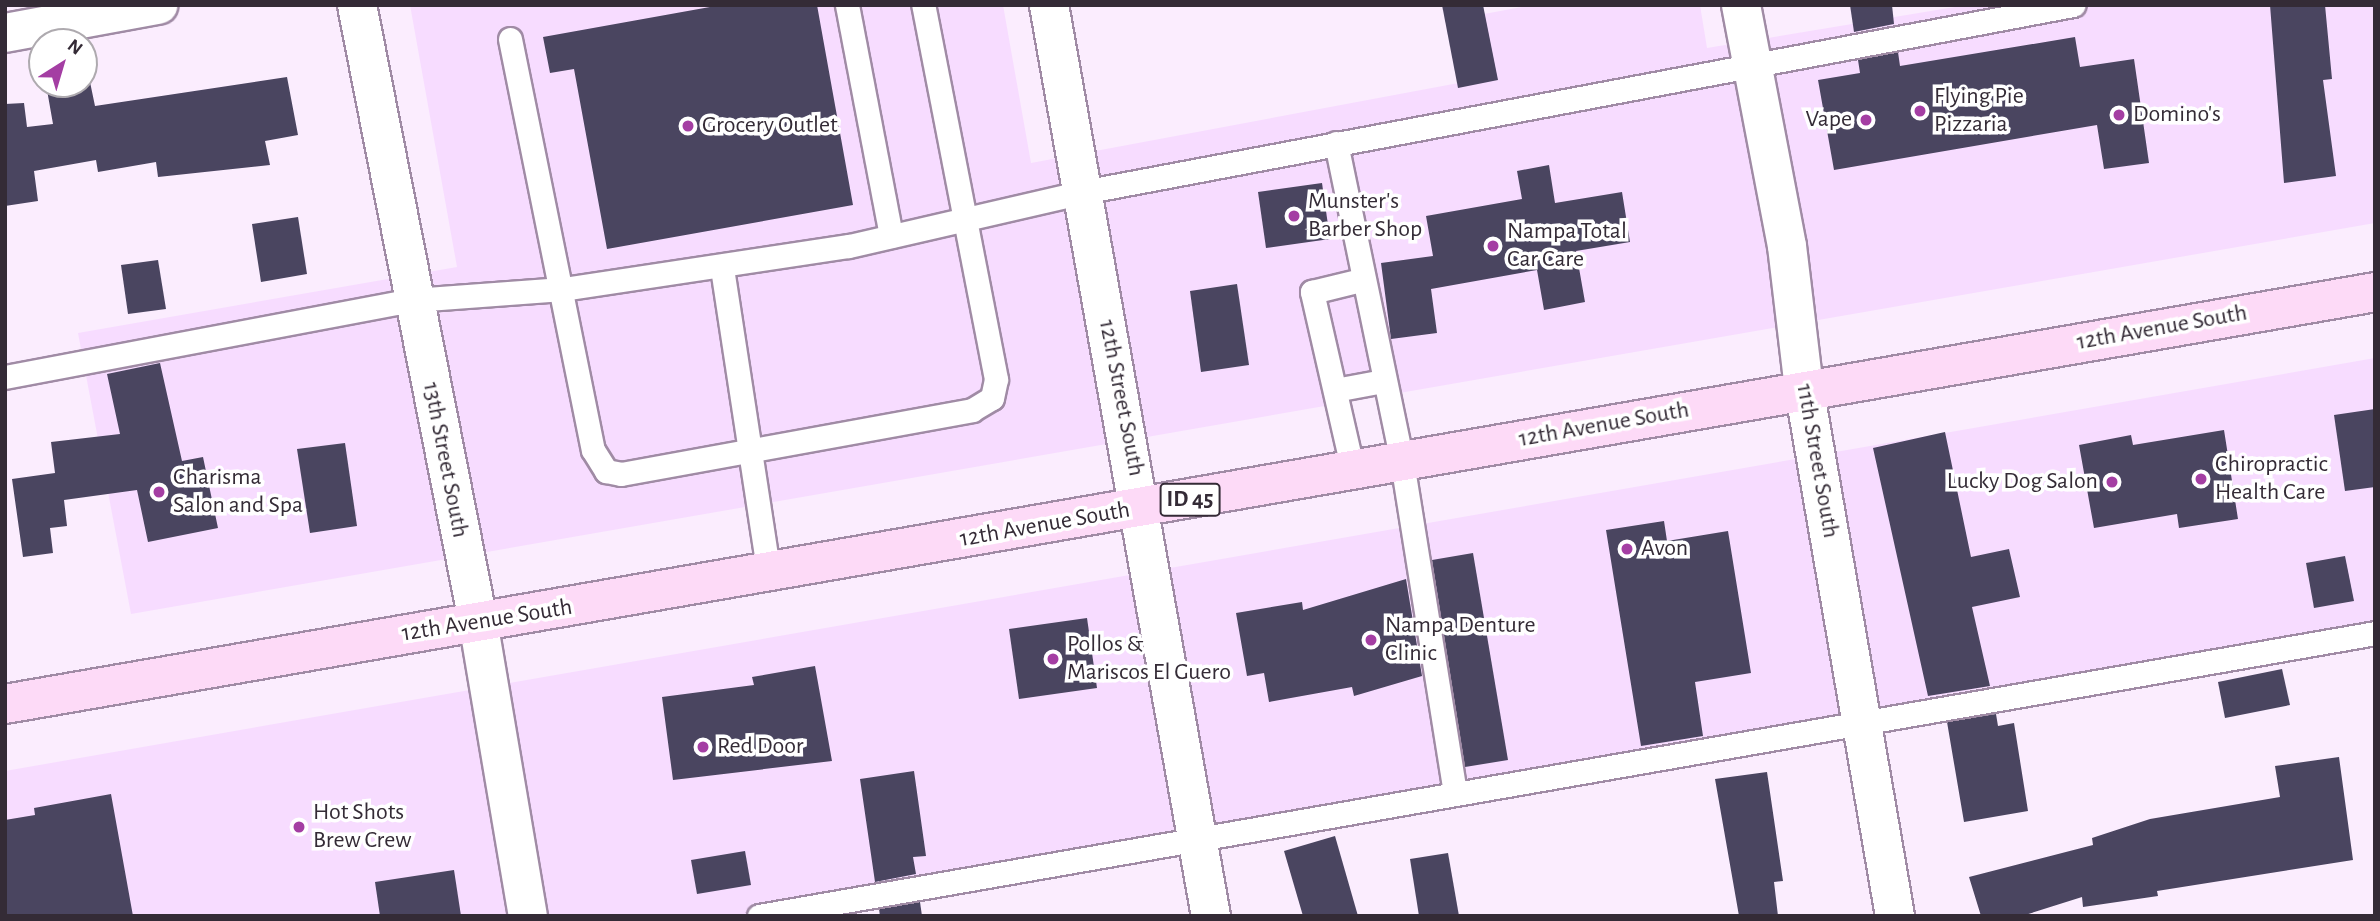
<!DOCTYPE html>
<style>
body{margin:0}
#map{position:relative;width:2380px;height:921px;overflow:hidden;background:#fbedfe;font-family:"Alegreya Sans",sans-serif}
div>[style]{position:absolute}
[style*='--x']{left:calc(var(--x)*1px);top:calc(var(--y)*1px);width:calc(var(--w)*1px);rotate:calc(var(--a)*1deg)}
.built>*{inset:0;background:#f7dcff}
.building>*{inset:0;background:#4a4560}
.roads{filter:drop-shadow(2px 0 #a08ba5) drop-shadow(-2px 0 #a08ba5) drop-shadow(0 2px #a08ba5) drop-shadow(0 -2px #a08ba5)}
.lane>*{height:23px;margin:-11.5px;padding:0 11.5px;transform-origin:11.5px;border-radius:11.5px;background:#fff}
.street>*{height:38px;margin:-19px;padding:0 19px;transform-origin:19px;border-radius:19px;background:#fff}
.secondary>*{height:38px;margin:-19px;padding:0 19px;transform-origin:19px;border-radius:19px;background:#fff}
.primary>*{height:38px;margin:-19px;padding:0 19px;transform-origin:19px;border-radius:19px;background:#fddaf7}
.dots>*{width:19px;height:19px;translate:-50% -50%;box-sizing:border-box;border:4px solid #fff;border-radius:50%}
span{translate:-50% -50%;white-space:nowrap;text-align:center;line-height:1.15;-webkit-text-stroke:7px #fff;paint-order:stroke}
.shield-label span{padding:2px 5px;background:#fff;border:2px solid;border-radius:5px;-webkit-text-stroke-width:0}
.shield-label{font-size:23px;color:#342b36;font-weight:700}
.poi-label{font-size:24px;color:#342b36}
.left{translate:0 -50%;text-align:left}
.right{translate:-100% -50%;text-align:right}
.street-label{font-size:24px;color:#342b36}
.frame{position:absolute;inset:0;border:7px solid #342b36;pointer-events:none}
.north{position:absolute;left:28px;top:28px;width:70px;height:70px;box-sizing:border-box;background:#fff;border:2px solid #aeaaaf;border-radius:50%;rotate:37deg;font-size:19px;font-weight:700;line-height:28px;text-align:center;color:#342b36}
.north::after{content:'';display:block;margin:auto;width:24px;height:32px;background:#a43ea3;clip-path:polygon(50% 0,100% 100%,50% 72%,0 100%)}
</style>
<div id="map">
<div class="built">
<i style="clip-path:polygon(410px 5px,1003px 5px,1031px 163px,1496px 76px,1484px 14px,1532px 5px,1700px 5px,1707px 48px,1967px 5px,2375px 5px,2375px 223px,131px 614px,78px 333px,457px 267px)"></i>
<i style="clip-path:polygon(2375px 358px,2375px 647px,840px 916px,5px 916px,5px 771px)"></i>
</div>
<div class="building">
<i style="clip-path:polygon(721px 5px,817px 5px,853px 205px,607px 249px,574px 69px,550px 73px,543px 37px)"></i>
<i style="clip-path:polygon(1442px 5px,1483px 5px,1498px 80px,1458px 88px)"></i>
<i style="clip-path:polygon(1850px 5px,1892px 5px,1894px 24px,1854px 32px)"></i>
<i style="clip-path:polygon(2270px 5px,2325px 5px,2332px 79px,2323px 80px,2336px 176px,2284px 183px)"></i>
<i style="clip-path:polygon(2075px 37px,2080px 67px,2134px 59px,2149px 163px,2104px 169px,2097px 125px,1834px 170px,1818px 80px,1860px 73px,1858px 60px,1898px 52px,1900px 66px)"></i>
<i style="clip-path:polygon(287px 77px,298px 135px,265px 141px,270px 165px,158px 177px,156px 162px,98px 172px,96px 160px,34px 171px,38px 201px,5px 206px,5px 104px,24px 103px,27px 127px,53px 124px,47px 90px,90px 82px,95px 106px)"></i>
<i style="clip-path:polygon(1549px 165px,1555px 203px,1622px 192px,1630px 242px,1576px 251px,1585px 302px,1544px 310px,1537px 270px,1431px 289px,1437px 333px,1391px 339px,1381px 263px,1433px 256px,1426px 216px,1522px 199px,1517px 171px)"></i>
<i style="clip-path:polygon(1322px 183px,1330px 239px,1266px 248px,1258px 192px)"></i>
<i style="clip-path:polygon(298px 217px,307px 274px,261px 282px,252px 224px)"></i>
<i style="clip-path:polygon(158px 260px,166px 309px,128px 314px,121px 265px)"></i>
<i style="clip-path:polygon(1237px 284px,1249px 365px,1201px 372px,1190px 291px)"></i>
<i style="clip-path:polygon(160px 363px,182px 461px,203px 457px,218px 528px,148px 542px,137px 490px,64px 500px,67px 526px,50px 528px,53px 553px,23px 557px,12px 479px,55px 473px,51px 442px,120px 434px,107px 374px)"></i>
<i style="clip-path:polygon(2375px 409px,2375px 487px,2345px 491px,2334px 415px)"></i>
<i style="clip-path:polygon(2224px 430px,2238px 519px,2179px 528px,2177px 514px,2094px 528px,2079px 445px,2131px 435px,2133px 445px)"></i>
<i style="clip-path:polygon(1945px 432px,1971px 557px,2009px 549px,2020px 597px,1972px 607px,1990px 686px,1928px 696px,1873px 448px)"></i>
<i style="clip-path:polygon(345px 443px,357px 526px,310px 533px,297px 449px)"></i>
<i style="clip-path:polygon(1664px 521px,1667px 541px,1728px 531px,1751px 673px,1695px 682px,1703px 736px,1641px 746px,1606px 530px)"></i>
<i style="clip-path:polygon(1473px 553px,1508px 760px,1465px 767px,1432px 560px)"></i>
<i style="clip-path:polygon(2345px 556px,2354px 601px,2314px 608px,2306px 563px)"></i>
<i style="clip-path:polygon(1406px 579px,1422px 676px,1354px 696px,1352px 687px,1269px 702px,1264px 673px,1247px 676px,1236px 613px,1302px 602px,1303px 610px)"></i>
<i style="clip-path:polygon(1087px 618px,1097px 688px,1019px 699px,1009px 629px)"></i>
<i style="clip-path:polygon(815px 666px,832px 761px,673px 780px,662px 697px,754px 685px,752px 677px)"></i>
<i style="clip-path:polygon(2282px 669px,2290px 705px,2225px 718px,2218px 682px)"></i>
<i style="clip-path:polygon(1996px 714px,1998px 726px,2014px 723px,2028px 811px,1964px 822px,1947px 722px)"></i>
<i style="clip-path:polygon(2339px 757px,2353px 860px,2157px 891px,2158px 896px,2083px 907px,2082px 897px,2022px 916px,1981px 916px,1969px 877px,2093px 845px,2092px 838px,2150px 819px,2280px 797px,2275px 766px)"></i>
<i style="clip-path:polygon(914px 771px,926px 856px,913px 857px,916px 874px,875px 882px,860px 779px)"></i>
<i style="clip-path:polygon(1767px 772px,1783px 881px,1774px 882px,1778px 916px,1739px 916px,1715px 779px)"></i>
<i style="clip-path:polygon(111px 794px,133px 916px,5px 916px,5px 820px,35px 815px,34px 808px)"></i>
<i style="clip-path:polygon(1335px 836px,1358px 916px,1303px 916px,1284px 851px)"></i>
<i style="clip-path:polygon(745px 851px,751px 885px,697px 894px,691px 860px)"></i>
<i style="clip-path:polygon(1448px 853px,1459px 916px,1419px 916px,1410px 859px)"></i>
<i style="clip-path:polygon(454px 870px,461px 916px,380px 916px,375px 882px)"></i>
<i style="clip-path:polygon(920px 902px,922px 916px,880px 916px,879px 909px)"></i>
</div>
<div class="roads">
<div class="lane">
<i style="--x:847;--y:5;--w:235;--a:79.2"></i>
<i style="--x:510;--y:39;--w:419;--a:78.6"></i>
<i style="--x:593;--y:450;--w:25;--a:58"></i>
<i style="--x:606;--y:471;--w:15;--a:11"></i>
<i style="--x:621;--y:474;--w:357;--a:-10.3"></i>
<i style="--x:972;--y:410;--w:23;--a:-31"></i>
<i style="--x:992;--y:398;--w:19;--a:-78"></i>
<i style="--x:996;--y:379;--w:381;--a:-101"></i>
<i style="--x:1336;--y:143;--w:326;--a:78.3"></i>
<i style="--x:1402;--y:462;--w:336;--a:80.9"></i>
<i style="--x:722;--y:268;--w:311;--a:81.3"></i>
<i style="--x:5;--y:377;--w:415;--a:-10.7"></i>
<i style="--x:413;--y:300;--w:150;--a:-4.2"></i>
<i style="--x:563;--y:289;--w:289;--a:-8.6"></i>
<i style="--x:849;--y:246;--w:240;--a:-13"></i>
<i style="--x:1083;--y:192;--w:1008;--a:-10.7"></i>
<i style="--x:1335;--y:390;--w:49;--a:-10.6"></i>
<i style="--x:1353;--y:471;--w:184;--a:-102.9"></i>
<i style="--x:1312;--y:292;--w:50;--a:-13.8"></i>
<i style="--x:759;--y:916;--w:1641;--a:-9.93"></i>
</div>
<div class="street">
<i style="--x:357;--y:5;--w:628;--a:78.89"></i>
<i style="--x:478;--y:621;--w:299;--a:80.4"></i>
<i style="--x:1049;--y:5;--w:925;--a:79.92"></i>
<i style="--x:1741;--y:5;--w:245;--a:79.2"></i>
<i style="--x:1787;--y:246;--w:143;--a:83.2"></i>
<i style="--x:1804;--y:388;--w:536;--a:80.22"></i>
</div>
<div class="secondary">
<i style="--x:5;--y:33;--w:156;--a:-10.4"></i>
</div>
<div class="primary">
<i style="--x:5;--y:704;--w:2406;--a:-9.86"></i>
</div>
</div>
<div class="dots">
<i style="left:1920px;top:111px;background:#a43ea3"></i>
<i style="left:2119px;top:115px;background:#a43ea3"></i>
<i style="left:1866px;top:120px;background:#a43ea3"></i>
<i style="left:688px;top:126px;background:#a43ea3"></i>
<i style="left:1294px;top:216px;background:#a43ea3"></i>
<i style="left:1493px;top:246px;background:#a43ea3"></i>
<i style="left:2201px;top:479px;background:#a43ea3"></i>
<i style="left:2112px;top:482px;background:#a43ea3"></i>
<i style="left:159px;top:492px;background:#a43ea3"></i>
<i style="left:1627px;top:549px;background:#a43ea3"></i>
<i style="left:1371px;top:640px;background:#a43ea3"></i>
<i style="left:1053px;top:659px;background:#a43ea3"></i>
<i style="left:703px;top:747px;background:#a43ea3"></i>
<i style="left:299px;top:827px;background:#a43ea3"></i>
</div>
<div class="shield-label">
<span style="left:1190px;top:500px">ID 45</span>
</div>
<div class="poi-label">
<span class="left" style="left:1934px;top:111px">Flying Pie<br>Pizzaria</span>
<span class="left" style="left:2133px;top:115px">Domino's</span>
<span class="right" style="left:1852px;top:120px">Vape</span>
<span class="left" style="left:702px;top:126px">Grocery Outlet</span>
<span class="left" style="left:1308px;top:216px">Munster's<br>Barber Shop</span>
<span class="left" style="left:1507px;top:246px">Nampa Total<br>Car Care</span>
<span class="left" style="left:2215px;top:479px">Chiropractic<br>Health Care</span>
<span class="left" style="left:173px;top:492px">Charisma<br>Salon and Spa</span>
<span class="right" style="left:2098px;top:482px">Lucky Dog Salon</span>
<span class="left" style="left:1641px;top:549px">Avon</span>
<span class="left" style="left:1385px;top:640px">Nampa Denture<br>Clinic</span>
<span class="left" style="left:1067px;top:659px">Pollos &amp;<br>Mariscos El Guero</span>
<span class="left" style="left:717px;top:747px">Red Door</span>
<span class="left" style="left:313px;top:827px">Hot Shots<br>Brew Crew</span>
</div>
<div class="street-label">
<span style="left:2162px;top:328px;rotate:-10deg">12th Avenue South</span>
<span style="left:1121px;top:398px;rotate:79deg">12th Street South</span>
<span style="left:1604px;top:425px;rotate:-10deg">12th Avenue South</span>
<span style="left:445px;top:460px;rotate:79deg">13th Street South</span>
<span style="left:1817px;top:461px;rotate:80deg">11th Street South</span>
<span style="left:1045px;top:525px;rotate:-10deg">12th Avenue South</span>
<span style="left:487px;top:621px;rotate:-9deg">12th Avenue South</span>
</div>
<div class="frame"></div>
<div class="north">N</div>
</div>
